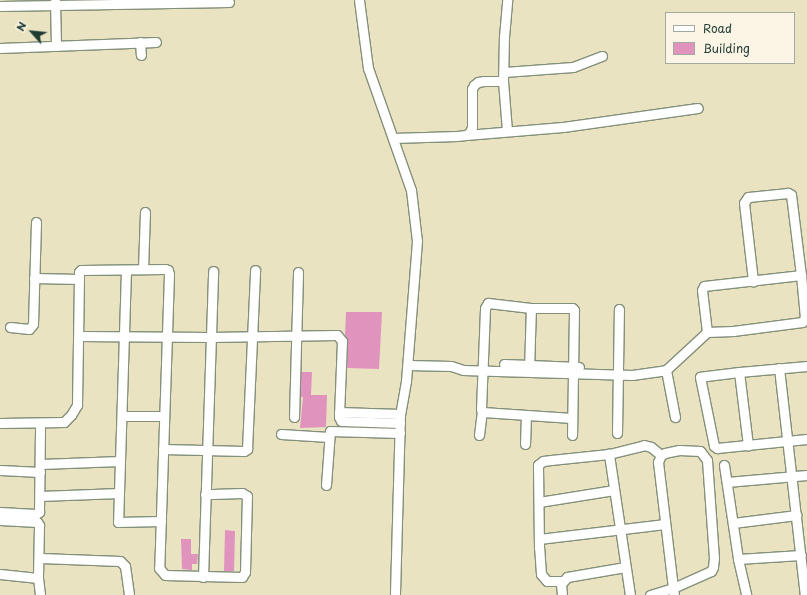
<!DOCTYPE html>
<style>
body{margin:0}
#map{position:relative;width:807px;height:595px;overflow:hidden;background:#eae3c1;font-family:"Playpen Sans",sans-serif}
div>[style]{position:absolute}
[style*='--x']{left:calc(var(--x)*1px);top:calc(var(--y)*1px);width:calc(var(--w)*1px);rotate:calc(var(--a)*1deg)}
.building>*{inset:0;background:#df93bd}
.roads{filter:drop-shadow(1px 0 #84907a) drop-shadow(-1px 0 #84907a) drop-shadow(0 1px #84907a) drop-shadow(0 -1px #84907a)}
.street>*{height:9px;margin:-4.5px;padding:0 4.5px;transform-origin:4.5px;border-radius:4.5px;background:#fff}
span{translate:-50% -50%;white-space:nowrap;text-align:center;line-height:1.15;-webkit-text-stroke:3px #fcf5e5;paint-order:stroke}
.legend{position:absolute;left:665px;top:12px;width:130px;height:52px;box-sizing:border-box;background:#fcf5e5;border:1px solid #a4ab9e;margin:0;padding:5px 7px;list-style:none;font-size:12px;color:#1f3d34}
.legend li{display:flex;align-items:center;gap:8px;height:20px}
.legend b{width:20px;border:1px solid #a4ab9e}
.north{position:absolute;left:12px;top:12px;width:40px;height:40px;-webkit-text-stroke:3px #fcf5e5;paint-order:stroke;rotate:297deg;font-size:11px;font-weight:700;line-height:16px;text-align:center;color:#1f3d34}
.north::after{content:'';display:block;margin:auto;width:14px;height:18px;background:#1f3d34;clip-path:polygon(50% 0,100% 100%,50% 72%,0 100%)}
</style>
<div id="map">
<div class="building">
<i style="clip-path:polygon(346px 312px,382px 312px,379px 369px,347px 368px,348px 341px,345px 335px)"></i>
<i style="clip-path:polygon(301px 372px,312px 372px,311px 395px,327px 395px,326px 427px,300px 428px,303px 397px,301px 397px)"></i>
<i style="clip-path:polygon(225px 530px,235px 531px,234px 571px,224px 571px)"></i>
<i style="clip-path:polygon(181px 539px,191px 539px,191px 554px,198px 554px,197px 564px,192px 564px,192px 570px,182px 569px)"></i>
</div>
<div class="roads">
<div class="street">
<i style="--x:359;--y:0;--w:69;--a:82.5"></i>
<i style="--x:368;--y:68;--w:129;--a:70.6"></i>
<i style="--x:411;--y:190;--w:51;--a:83.3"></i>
<i style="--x:417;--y:241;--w:140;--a:94.5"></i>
<i style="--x:406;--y:381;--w:34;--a:100"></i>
<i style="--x:400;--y:414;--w:181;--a:91.6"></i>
<i style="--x:55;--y:1;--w:45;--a:88.7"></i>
<i style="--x:0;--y:6;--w:229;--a:-1"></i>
<i style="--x:140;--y:42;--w:13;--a:86"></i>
<i style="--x:0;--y:48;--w:156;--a:-2.2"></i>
<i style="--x:504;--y:72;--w:69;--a:-4.1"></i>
<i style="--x:573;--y:67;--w:31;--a:-21"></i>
<i style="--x:503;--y:81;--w:50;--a:85.4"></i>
<i style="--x:466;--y:135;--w:97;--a:-4.7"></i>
<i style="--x:563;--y:127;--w:136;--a:-8"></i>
<i style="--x:393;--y:138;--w:64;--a:-1.8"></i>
<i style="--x:457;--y:136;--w:9;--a:-6"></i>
<i style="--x:466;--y:135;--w:5;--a:-37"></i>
<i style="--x:470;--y:132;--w:5;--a:-68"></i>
<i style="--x:472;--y:127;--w:38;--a:-90"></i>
<i style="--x:472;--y:89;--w:4;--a:-63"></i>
<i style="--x:474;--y:85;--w:5;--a:-37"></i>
<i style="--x:478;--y:82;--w:6;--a:-9"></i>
<i style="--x:484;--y:81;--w:19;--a:0"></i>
<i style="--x:503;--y:81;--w:44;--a:-88.7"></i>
<i style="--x:504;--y:37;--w:37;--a:-85"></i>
<i style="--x:143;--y:269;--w:57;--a:-88"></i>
<i style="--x:126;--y:270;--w:252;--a:91.8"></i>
<i style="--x:118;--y:522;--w:43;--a:-1.3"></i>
<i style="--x:34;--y:278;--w:45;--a:1.3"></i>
<i style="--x:10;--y:327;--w:19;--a:6"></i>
<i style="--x:29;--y:329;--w:6;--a:-51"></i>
<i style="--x:33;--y:324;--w:102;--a:-88.3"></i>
<i style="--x:707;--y:332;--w:42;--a:-96.8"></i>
<i style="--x:702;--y:290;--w:4;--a:-63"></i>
<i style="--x:704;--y:286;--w:98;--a:-6.5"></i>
<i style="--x:79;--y:336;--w:131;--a:0.4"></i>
<i style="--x:210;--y:337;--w:127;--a:-0.9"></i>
<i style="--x:337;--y:335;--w:8;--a:50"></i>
<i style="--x:342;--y:341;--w:76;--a:92.3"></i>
<i style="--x:339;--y:417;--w:4;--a:63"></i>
<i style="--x:341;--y:421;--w:59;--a:1.9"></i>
<i style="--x:504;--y:364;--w:75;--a:2.3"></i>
<i style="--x:408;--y:365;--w:43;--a:1.3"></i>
<i style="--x:451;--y:366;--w:13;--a:18"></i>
<i style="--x:463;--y:370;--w:169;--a:1.7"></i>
<i style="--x:632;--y:375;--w:34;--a:-8"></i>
<i style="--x:666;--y:370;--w:56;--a:-42.8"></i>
<i style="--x:707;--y:332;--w:26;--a:-2"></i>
<i style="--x:733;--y:331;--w:70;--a:-7.4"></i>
<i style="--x:802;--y:322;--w:5;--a:-53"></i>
<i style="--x:805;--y:318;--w:43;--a:-95.3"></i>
<i style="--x:801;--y:275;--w:81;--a:-97.1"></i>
<i style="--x:791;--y:195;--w:4;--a:-146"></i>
<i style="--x:788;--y:193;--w:40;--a:174.3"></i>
<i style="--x:748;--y:197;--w:7;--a:124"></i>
<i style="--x:744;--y:203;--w:79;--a:83.4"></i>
<i style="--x:807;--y:366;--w:68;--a:175"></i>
<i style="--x:739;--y:372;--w:39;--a:173"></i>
<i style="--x:700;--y:377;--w:70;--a:78.5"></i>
<i style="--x:714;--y:446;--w:4;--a:34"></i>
<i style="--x:717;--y:448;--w:90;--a:-5.7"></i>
<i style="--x:779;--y:368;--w:228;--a:83.5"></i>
<i style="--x:529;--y:370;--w:62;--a:-88.2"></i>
<i style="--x:666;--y:370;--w:48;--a:79.2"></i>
<i style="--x:739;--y:372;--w:74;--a:83"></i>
<i style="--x:339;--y:412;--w:61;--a:1.9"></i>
<i style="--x:122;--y:416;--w:42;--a:0"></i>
<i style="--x:294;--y:417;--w:145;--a:-88.4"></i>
<i style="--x:572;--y:418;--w:90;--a:-176.2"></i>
<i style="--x:482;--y:412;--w:3;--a:-108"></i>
<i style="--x:481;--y:409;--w:101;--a:-87.7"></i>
<i style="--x:485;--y:308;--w:6;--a:-59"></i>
<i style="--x:488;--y:303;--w:43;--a:6.6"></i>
<i style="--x:531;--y:308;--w:41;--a:0"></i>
<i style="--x:572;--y:308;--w:3;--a:45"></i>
<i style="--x:574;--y:310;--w:125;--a:90.9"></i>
<i style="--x:0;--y:423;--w:64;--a:-0.9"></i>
<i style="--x:64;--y:422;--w:10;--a:-45"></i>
<i style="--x:71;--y:415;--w:12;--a:-59"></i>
<i style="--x:77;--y:405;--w:133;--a:-89.1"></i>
<i style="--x:79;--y:272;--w:3;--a:-45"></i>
<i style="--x:81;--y:270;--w:84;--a:-0.7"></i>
<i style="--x:165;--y:269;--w:3;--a:18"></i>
<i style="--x:168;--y:270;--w:4;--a:76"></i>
<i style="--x:169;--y:274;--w:294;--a:91.9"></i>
<i style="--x:159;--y:568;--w:9;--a:49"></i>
<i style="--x:165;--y:575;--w:77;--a:1.5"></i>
<i style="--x:242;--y:577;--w:6;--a:-59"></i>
<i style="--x:245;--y:572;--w:76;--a:-88.5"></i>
<i style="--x:247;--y:496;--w:6;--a:-149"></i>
<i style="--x:242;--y:493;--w:37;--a:178"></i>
<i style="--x:617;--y:433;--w:124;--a:-89.1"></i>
<i style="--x:281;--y:434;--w:48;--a:3.6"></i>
<i style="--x:479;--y:435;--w:23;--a:-83"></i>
<i style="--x:525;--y:444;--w:29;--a:-88"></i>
<i style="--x:163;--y:449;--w:81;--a:1.4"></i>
<i style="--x:244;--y:451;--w:4;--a:-34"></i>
<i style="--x:247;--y:449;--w:179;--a:-87.4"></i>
<i style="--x:41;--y:464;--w:79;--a:-2.2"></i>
<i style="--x:724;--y:465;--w:95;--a:81.5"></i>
<i style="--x:738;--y:559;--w:37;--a:77"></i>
<i style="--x:0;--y:470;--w:40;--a:2.9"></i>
<i style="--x:727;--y:482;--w:80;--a:-5"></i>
<i style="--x:326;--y:485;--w:54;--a:-85.8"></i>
<i style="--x:330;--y:431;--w:70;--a:1.6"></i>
<i style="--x:40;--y:496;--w:79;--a:-2.2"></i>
<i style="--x:539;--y:502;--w:76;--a:-9.1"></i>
<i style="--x:0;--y:512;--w:36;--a:3"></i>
<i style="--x:36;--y:514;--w:4;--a:-34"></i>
<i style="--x:39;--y:512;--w:88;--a:-89.3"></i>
<i style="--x:0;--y:520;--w:37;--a:3"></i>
<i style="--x:37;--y:522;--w:4;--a:56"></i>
<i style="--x:39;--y:525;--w:53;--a:91.1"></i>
<i style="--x:38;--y:578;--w:17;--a:83"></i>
<i style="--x:733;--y:523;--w:64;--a:-7.1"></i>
<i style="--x:539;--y:539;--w:127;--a:-6.8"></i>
<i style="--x:40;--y:558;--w:80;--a:2.1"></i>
<i style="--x:120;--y:561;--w:7;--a:45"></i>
<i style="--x:125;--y:566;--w:29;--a:82"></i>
<i style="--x:738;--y:559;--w:63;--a:-3.6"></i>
<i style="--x:0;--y:574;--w:38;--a:6"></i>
<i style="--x:203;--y:577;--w:306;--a:-88.1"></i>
<i style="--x:562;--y:581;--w:15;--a:180"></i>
<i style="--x:547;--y:581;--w:9;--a:-131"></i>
<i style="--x:541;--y:574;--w:26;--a:-94"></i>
<i style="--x:539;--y:548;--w:83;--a:-90.7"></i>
<i style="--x:538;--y:465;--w:6;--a:-39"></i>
<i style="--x:543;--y:461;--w:8;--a:-7"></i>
<i style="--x:551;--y:460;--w:58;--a:-5.9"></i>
<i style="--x:562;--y:595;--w:11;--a:-95"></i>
<i style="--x:561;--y:584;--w:9;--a:-49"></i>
<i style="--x:567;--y:577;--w:59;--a:-9.8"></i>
<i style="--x:630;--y:595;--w:143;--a:-98.5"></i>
<i style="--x:609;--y:454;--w:36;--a:-14"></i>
<i style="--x:644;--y:445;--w:7;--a:16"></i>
<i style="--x:651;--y:447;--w:13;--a:39"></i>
<i style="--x:650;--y:595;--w:24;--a:-17"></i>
<i style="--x:673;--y:588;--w:42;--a:-24.1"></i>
<i style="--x:711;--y:571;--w:4;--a:-63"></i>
<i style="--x:713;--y:567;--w:9;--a:-84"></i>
<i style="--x:714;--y:558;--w:98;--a:-94.1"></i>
<i style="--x:707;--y:460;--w:11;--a:-128"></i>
<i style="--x:700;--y:451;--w:21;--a:-177"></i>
<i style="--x:679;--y:450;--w:14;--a:168"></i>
<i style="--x:665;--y:453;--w:4;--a:153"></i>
<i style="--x:661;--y:455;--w:8;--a:113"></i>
<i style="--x:658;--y:462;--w:127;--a:83.2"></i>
<i style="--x:673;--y:588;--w:7;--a:82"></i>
</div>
</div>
<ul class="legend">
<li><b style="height:5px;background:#fff"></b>Road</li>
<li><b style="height:11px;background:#df93bd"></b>Building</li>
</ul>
<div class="north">N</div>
</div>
